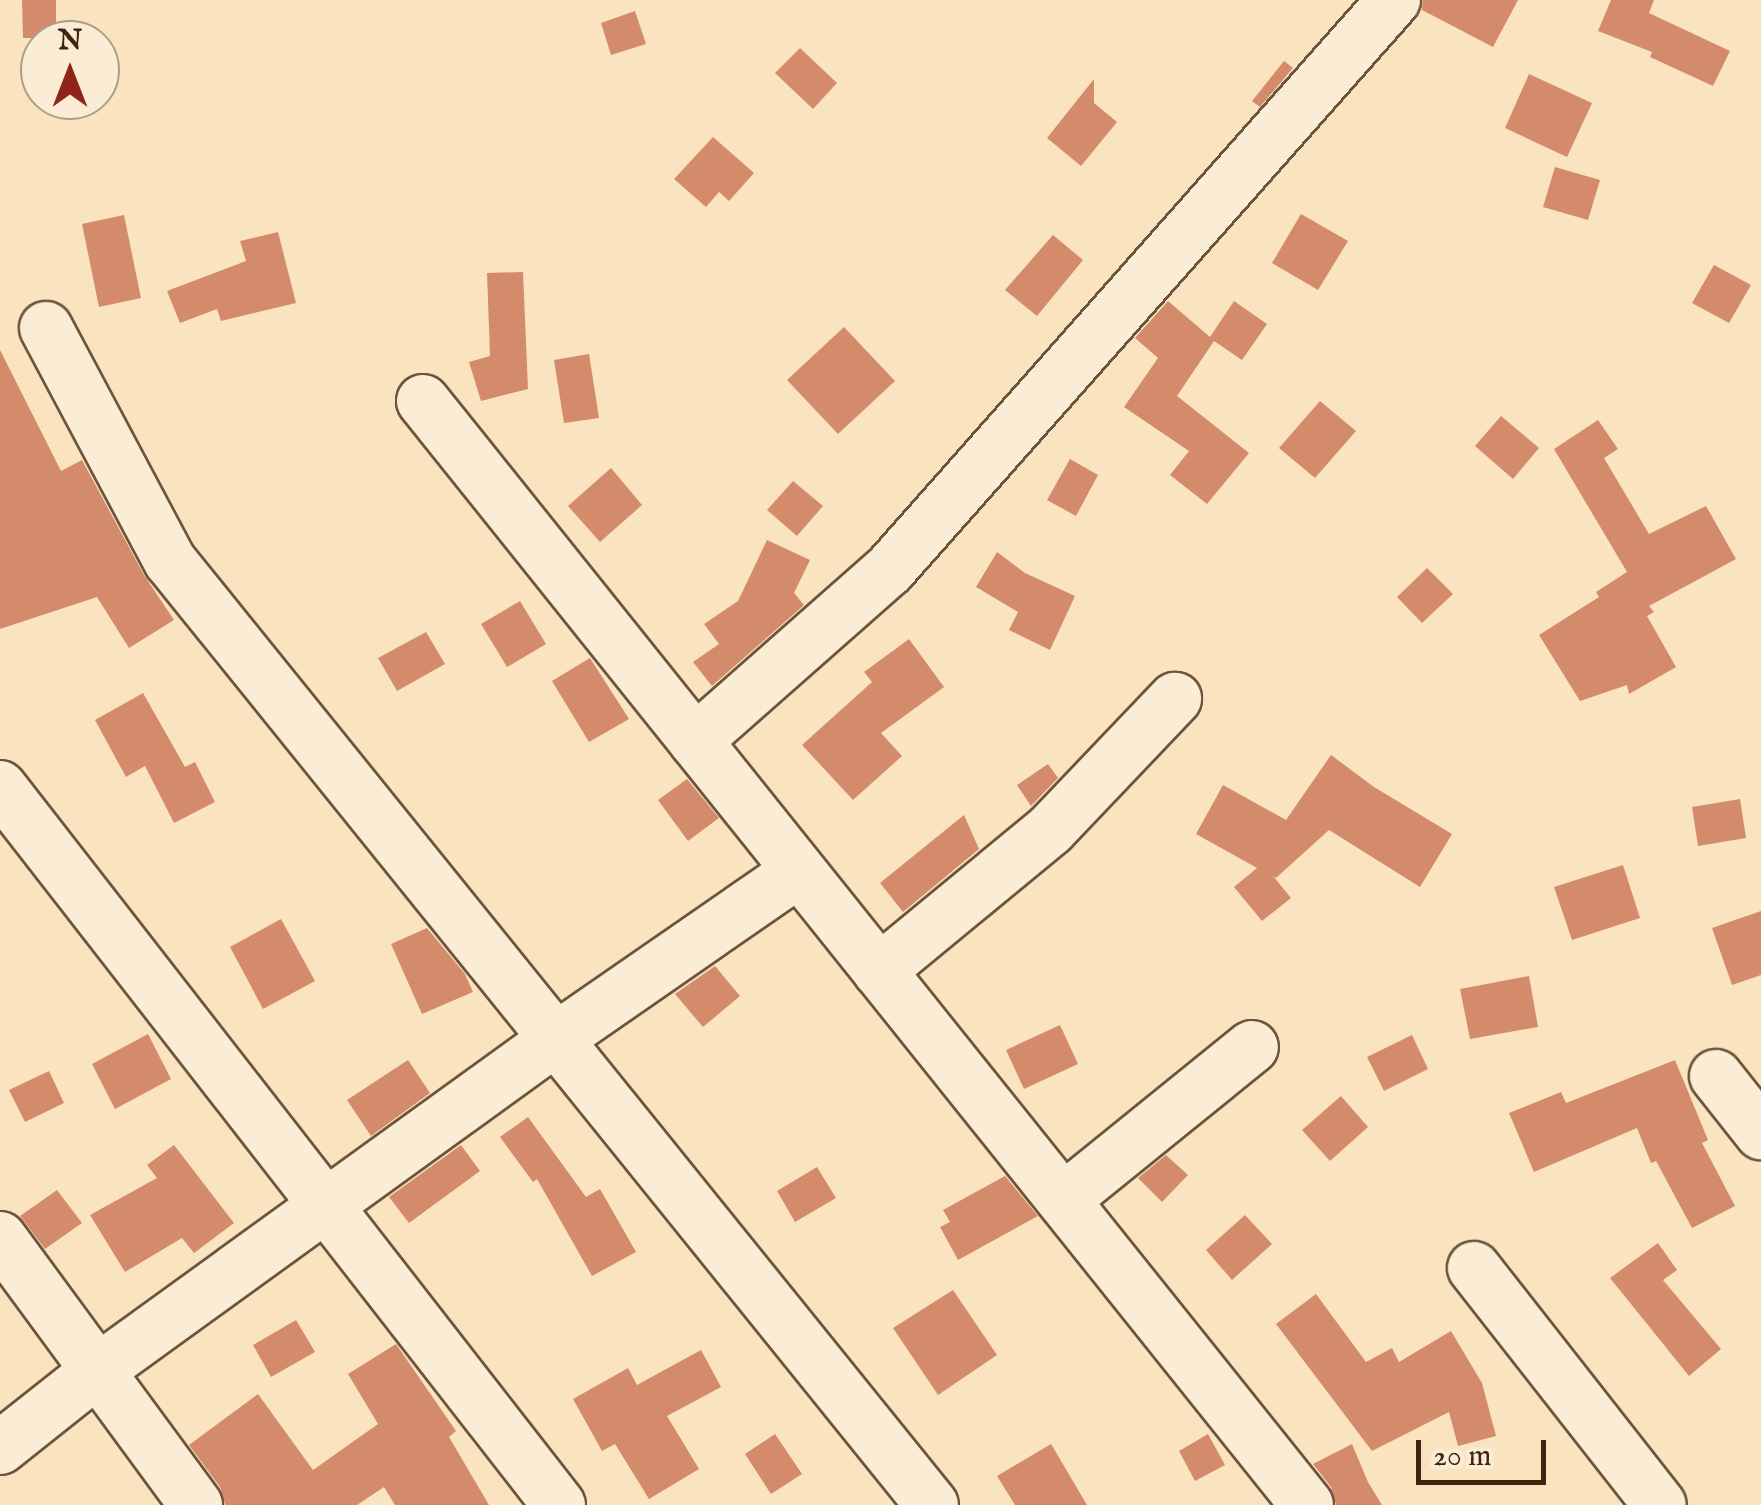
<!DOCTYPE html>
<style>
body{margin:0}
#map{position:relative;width:1761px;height:1505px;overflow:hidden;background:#f9e4bf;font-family:"IM FELL English",serif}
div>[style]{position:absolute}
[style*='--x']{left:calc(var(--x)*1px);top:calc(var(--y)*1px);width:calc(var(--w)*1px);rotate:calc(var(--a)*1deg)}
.building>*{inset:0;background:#d48b6b}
.roads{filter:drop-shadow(2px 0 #6d543c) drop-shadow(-2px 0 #6d543c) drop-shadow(0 2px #6d543c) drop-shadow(0 -2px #6d543c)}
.street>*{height:52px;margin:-26px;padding:0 26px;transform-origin:26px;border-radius:26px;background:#fbedd5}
span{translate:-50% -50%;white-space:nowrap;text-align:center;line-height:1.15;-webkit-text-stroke:8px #fbedd5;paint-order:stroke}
.north{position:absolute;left:20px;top:20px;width:100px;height:100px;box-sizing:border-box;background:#fbedd5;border:2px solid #af9d87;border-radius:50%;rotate:0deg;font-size:28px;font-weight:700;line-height:40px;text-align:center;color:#3e2411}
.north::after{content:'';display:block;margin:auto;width:35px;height:45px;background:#8f2418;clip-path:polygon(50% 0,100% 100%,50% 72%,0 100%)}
.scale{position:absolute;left:1416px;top:1440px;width:130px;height:45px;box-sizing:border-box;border:5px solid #3e2411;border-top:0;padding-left:12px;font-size:30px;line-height:35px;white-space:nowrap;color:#3e2411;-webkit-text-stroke:8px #fbedd5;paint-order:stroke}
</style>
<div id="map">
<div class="building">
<i style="clip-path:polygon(22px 0,56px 0,56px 38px,23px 38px)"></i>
<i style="clip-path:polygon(1423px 0,1518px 0,1493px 47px,1422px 10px)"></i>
<i style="clip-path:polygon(1611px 0,1654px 0,1649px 13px,1730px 51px,1713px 86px,1650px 57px,1652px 52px,1598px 31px)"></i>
<i style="clip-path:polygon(635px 11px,646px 44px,611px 55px,601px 23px)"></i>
<i style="clip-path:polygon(800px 48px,837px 83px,813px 109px,775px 73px)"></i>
<i style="clip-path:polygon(1284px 61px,1293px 68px,1260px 107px,1252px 101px)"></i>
<i style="clip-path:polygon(1529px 74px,1592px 103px,1567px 157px,1505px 128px)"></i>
<i style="clip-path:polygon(1094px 79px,1094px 103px,1117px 122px,1081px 166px,1047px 138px)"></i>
<i style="clip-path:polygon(713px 137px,754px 173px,729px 201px,719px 192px,706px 207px,674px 179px)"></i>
<i style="clip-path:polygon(1555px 167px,1600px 180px,1588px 220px,1543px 207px)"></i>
<i style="clip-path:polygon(1301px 214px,1348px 241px,1318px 290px,1272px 263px)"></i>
<i style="clip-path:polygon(124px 215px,141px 298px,99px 307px,82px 224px)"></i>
<i style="clip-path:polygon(278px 232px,296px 303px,221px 321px,217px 309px,180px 323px,167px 291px,246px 261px,240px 241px)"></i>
<i style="clip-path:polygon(1053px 235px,1083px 260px,1037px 316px,1005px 290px)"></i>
<i style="clip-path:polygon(1714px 265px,1751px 285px,1729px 323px,1692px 303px)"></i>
<i style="clip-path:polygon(523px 272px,528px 389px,481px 401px,469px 362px,490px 356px,487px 273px)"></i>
<i style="clip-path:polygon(1168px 301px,1210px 337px,1234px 301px,1267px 324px,1242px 360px,1214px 341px,1177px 396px,1249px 453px,1207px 504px,1170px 475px,1189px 451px,1124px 407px,1158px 358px,1135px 338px)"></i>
<i style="clip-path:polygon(844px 327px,895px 381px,838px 434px,787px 380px)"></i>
<i style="clip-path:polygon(0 350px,61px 471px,82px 460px,144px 575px,174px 620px,129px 648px,97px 597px,0 629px)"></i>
<i style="clip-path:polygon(589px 354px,599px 418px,564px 423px,554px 360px)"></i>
<i style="clip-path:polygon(1320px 401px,1356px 431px,1315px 478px,1279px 448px)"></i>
<i style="clip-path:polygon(1501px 416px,1539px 448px,1513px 479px,1475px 446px)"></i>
<i style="clip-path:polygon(1598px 420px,1618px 449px,1604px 458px,1649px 534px,1706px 506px,1736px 559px,1649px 606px,1654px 612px,1647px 616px,1676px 667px,1629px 694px,1627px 685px,1580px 701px,1539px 635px,1599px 597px,1596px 592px,1627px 572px,1554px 449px)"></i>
<i style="clip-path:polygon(1070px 459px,1098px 475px,1076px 516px,1047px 500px)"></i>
<i style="clip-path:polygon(611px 468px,642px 505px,600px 542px,568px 506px)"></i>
<i style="clip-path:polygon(793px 481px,823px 506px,797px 536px,767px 510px)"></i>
<i style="clip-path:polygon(767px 540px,810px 560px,794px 593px,804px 605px,712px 686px,693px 662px,719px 644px,704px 624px,738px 601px)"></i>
<i style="clip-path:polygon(997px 552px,1025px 573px,1075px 596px,1050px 650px,1009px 630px,1018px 612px,976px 587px)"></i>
<i style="clip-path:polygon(1427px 568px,1453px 594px,1422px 623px,1397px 597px)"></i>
<i style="clip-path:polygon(520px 601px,546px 644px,507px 667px,481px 624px)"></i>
<i style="clip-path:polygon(426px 632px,445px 664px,397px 691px,378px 658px)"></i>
<i style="clip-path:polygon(909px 639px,944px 687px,881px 733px,902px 756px,853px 800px,802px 745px,872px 682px,864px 672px)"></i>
<i style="clip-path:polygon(590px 658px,629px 719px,589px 742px,552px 681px)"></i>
<i style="clip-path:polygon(143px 693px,185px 767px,195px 762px,215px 802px,174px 823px,145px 766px,126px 777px,95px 720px)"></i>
<i style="clip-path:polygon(1331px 755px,1374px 787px,1452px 834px,1420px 887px,1329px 830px,1276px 878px,1273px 876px,1291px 898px,1262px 921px,1234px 887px,1257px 868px,1196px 834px,1223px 785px,1286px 820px)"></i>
<i style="clip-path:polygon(1048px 764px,1058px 778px,1031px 806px,1017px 785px)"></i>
<i style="clip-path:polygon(687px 779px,719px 818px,688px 841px,658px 800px)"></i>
<i style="clip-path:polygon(1740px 799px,1746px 838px,1698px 846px,1692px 807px)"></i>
<i style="clip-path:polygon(964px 815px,979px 849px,903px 912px,880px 883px)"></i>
<i style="clip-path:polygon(1623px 865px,1640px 918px,1572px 940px,1554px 887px)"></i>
<i style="clip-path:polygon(1761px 911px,1761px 975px,1732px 985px,1712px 928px)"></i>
<i style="clip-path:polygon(281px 919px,315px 981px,263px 1009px,230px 947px)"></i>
<i style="clip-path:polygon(427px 928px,465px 974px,473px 992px,422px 1014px,391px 944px)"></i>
<i style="clip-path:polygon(715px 966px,740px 996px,703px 1027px,675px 994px)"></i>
<i style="clip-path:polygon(1529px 976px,1538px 1027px,1470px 1039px,1460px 989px)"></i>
<i style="clip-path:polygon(1060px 1025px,1078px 1064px,1024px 1089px,1006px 1050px)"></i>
<i style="clip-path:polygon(148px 1034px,171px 1079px,115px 1109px,92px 1064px)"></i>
<i style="clip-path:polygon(1412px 1035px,1428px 1069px,1384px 1091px,1367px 1057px)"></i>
<i style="clip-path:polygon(408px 1060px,430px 1093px,371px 1136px,347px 1100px)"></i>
<i style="clip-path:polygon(1675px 1060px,1708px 1140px,1702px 1143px,1735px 1206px,1692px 1228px,1656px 1161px,1651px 1163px,1637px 1128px,1534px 1172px,1509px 1113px,1561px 1092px,1566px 1103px)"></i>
<i style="clip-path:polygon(49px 1071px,64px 1103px,25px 1122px,9px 1090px)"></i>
<i style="clip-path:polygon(1341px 1096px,1368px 1127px,1330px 1161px,1302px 1130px)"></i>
<i style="clip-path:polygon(528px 1117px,586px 1197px,600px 1189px,636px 1252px,592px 1276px,537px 1179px,533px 1182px,500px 1137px)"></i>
<i style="clip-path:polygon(174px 1145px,234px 1223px,194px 1253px,182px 1238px,125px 1272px,90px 1215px,157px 1178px,147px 1165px)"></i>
<i style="clip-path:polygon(461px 1145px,480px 1171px,409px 1223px,389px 1197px)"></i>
<i style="clip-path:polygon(1166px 1155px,1188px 1175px,1162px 1202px,1138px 1178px)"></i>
<i style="clip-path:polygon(817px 1167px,836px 1198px,795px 1222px,777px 1191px)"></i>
<i style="clip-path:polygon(1005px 1176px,1038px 1216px,958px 1260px,940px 1227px,950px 1222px,943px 1210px)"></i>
<i style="clip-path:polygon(57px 1190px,82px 1223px,45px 1249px,20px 1216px)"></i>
<i style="clip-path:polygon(1245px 1215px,1272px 1244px,1232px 1280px,1206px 1250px)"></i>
<i style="clip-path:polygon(1658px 1243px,1677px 1270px,1663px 1280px,1721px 1349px,1689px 1376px,1610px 1278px)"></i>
<i style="clip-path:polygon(953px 1290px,997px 1355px,938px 1395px,893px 1328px)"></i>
<i style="clip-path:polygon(1316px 1294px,1366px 1362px,1392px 1348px,1399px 1362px,1451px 1331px,1482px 1383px,1496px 1436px,1458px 1446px,1449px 1412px,1372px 1451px,1276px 1324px)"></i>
<i style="clip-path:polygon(296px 1320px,315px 1352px,271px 1377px,253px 1345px)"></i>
<i style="clip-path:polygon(396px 1344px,456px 1431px,449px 1437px,489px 1505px,395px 1505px,384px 1487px,357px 1505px,225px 1505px,220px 1487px,189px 1445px,258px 1394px,313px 1470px,378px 1424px,348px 1374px)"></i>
<i style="clip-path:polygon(701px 1350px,721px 1387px,667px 1416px,699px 1469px,649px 1499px,615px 1444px,602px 1451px,573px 1399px,628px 1368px,637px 1385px)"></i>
<i style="clip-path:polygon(775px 1434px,802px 1474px,771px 1494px,745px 1454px)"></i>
<i style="clip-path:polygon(1208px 1434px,1225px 1465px,1195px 1481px,1179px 1451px)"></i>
<i style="clip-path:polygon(1051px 1444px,1087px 1505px,1015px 1505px,997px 1476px)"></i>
<i style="clip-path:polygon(1352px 1444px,1368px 1482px,1382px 1505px,1336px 1505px,1331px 1487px,1313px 1464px)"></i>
</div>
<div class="roads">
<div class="street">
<i style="--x:46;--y:328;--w:264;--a:62"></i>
<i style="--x:170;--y:561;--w:1213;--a:51.09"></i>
<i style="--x:423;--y:401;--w:1414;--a:51.31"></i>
<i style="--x:695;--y:741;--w:260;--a:-41.4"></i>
<i style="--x:890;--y:569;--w:760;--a:-48.47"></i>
<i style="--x:0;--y:787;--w:910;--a:52.1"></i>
<i style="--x:879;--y:971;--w:223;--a:-39.5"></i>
<i style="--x:1051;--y:829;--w:180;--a:-46.4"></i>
<i style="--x:1716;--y:1076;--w:73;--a:51.7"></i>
<i style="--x:1063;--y:1200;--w:243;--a:-39"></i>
<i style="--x:0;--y:1238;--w:331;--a:53.7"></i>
<i style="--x:1474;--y:1268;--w:301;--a:51.9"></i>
<i style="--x:0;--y:1448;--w:124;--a:-38.4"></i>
<i style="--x:97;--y:1371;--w:566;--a:-35.88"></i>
<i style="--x:556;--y:1039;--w:295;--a:-34.7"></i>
</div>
</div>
<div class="north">N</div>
<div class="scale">20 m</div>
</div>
